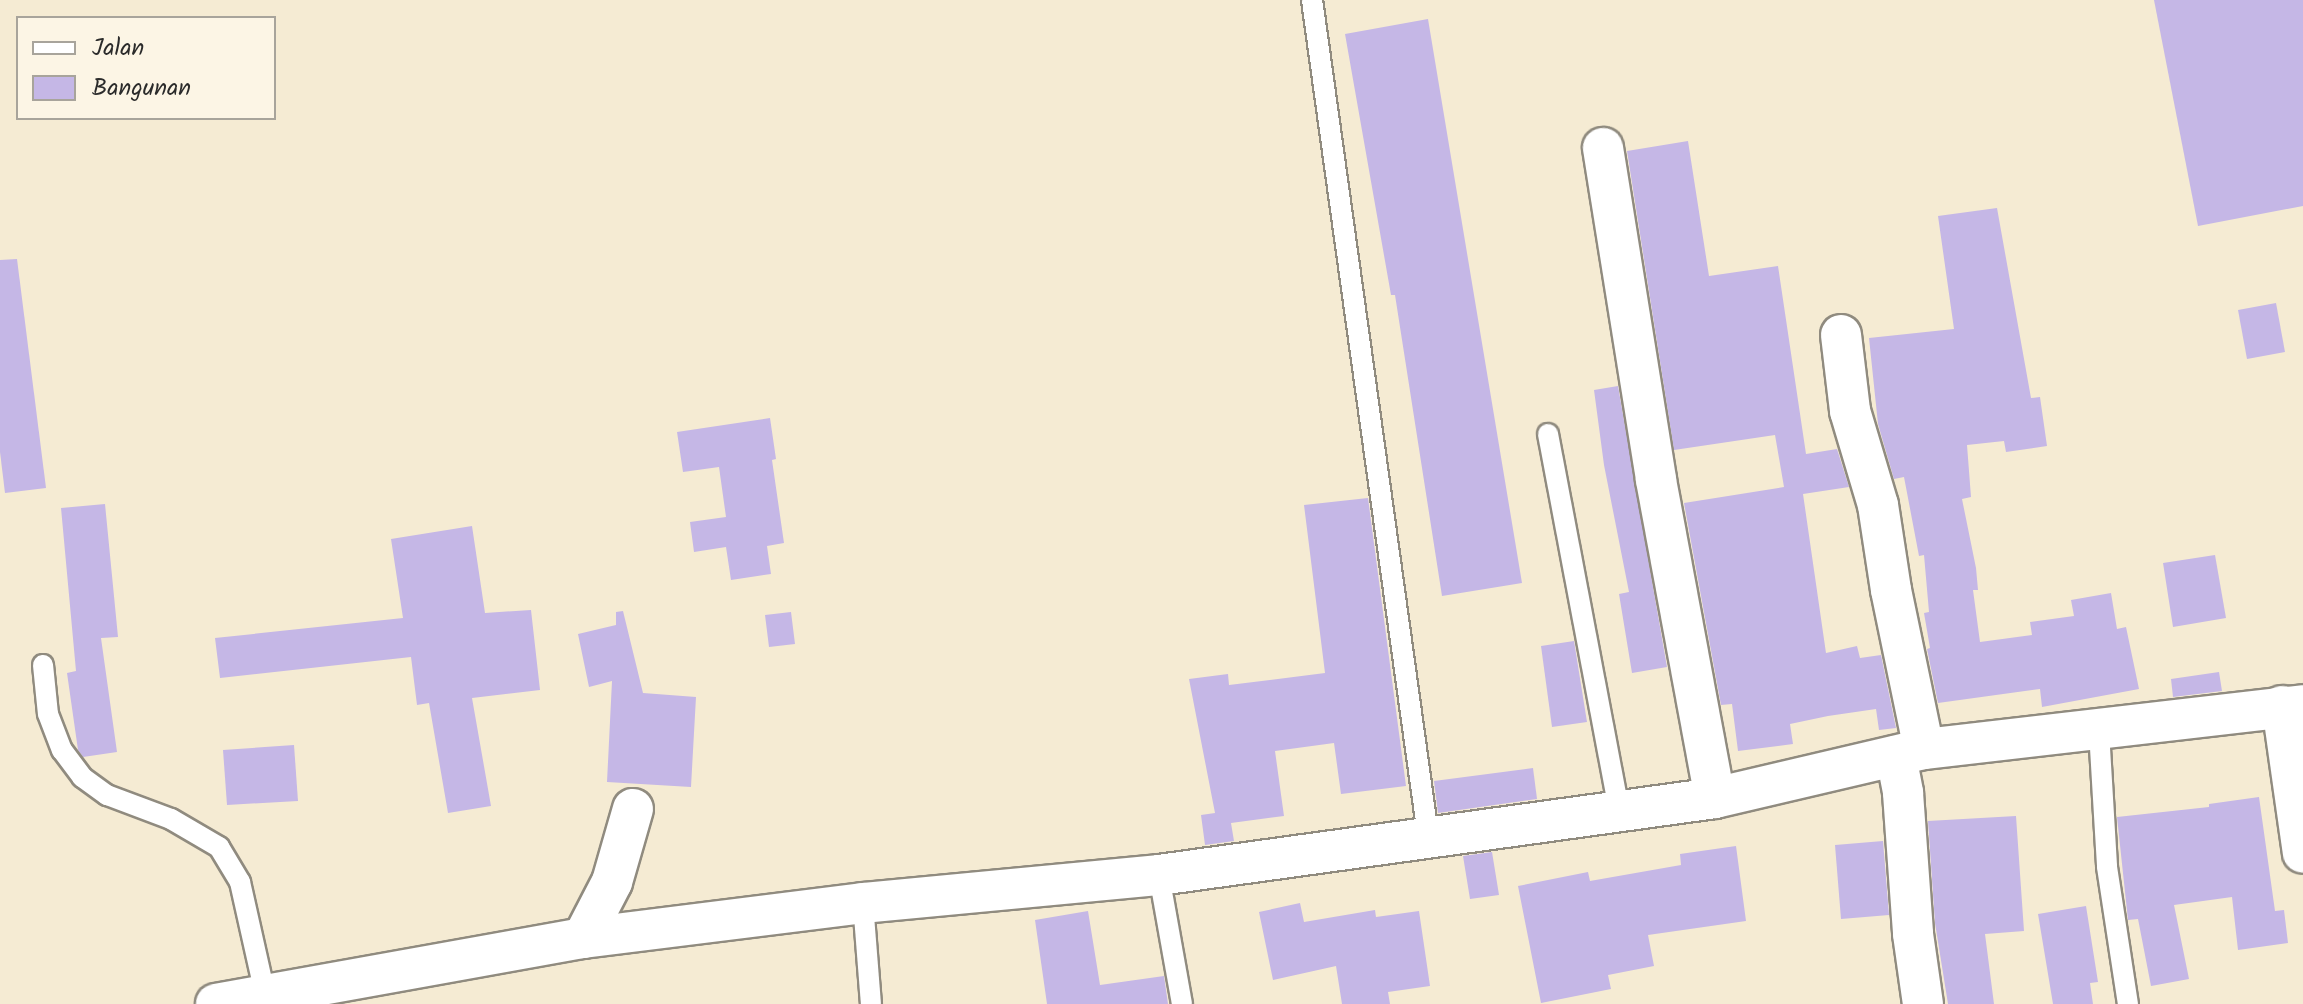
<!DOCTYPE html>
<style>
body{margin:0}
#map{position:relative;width:2303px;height:1004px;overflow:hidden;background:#f5ebd3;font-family:Kalam,sans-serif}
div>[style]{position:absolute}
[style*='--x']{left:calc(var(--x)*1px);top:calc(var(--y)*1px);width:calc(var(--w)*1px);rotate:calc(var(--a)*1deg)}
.building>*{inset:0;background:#c5b7e6}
.roads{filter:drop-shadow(2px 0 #908b7f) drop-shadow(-2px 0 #908b7f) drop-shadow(0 2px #908b7f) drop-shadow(0 -2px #908b7f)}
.lane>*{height:20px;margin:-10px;padding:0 10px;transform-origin:10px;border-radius:10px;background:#fff}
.street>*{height:40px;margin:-20px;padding:0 20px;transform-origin:20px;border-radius:20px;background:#fff}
span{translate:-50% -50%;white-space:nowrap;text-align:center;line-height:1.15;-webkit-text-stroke:6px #fcf5e5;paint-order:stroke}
.legend{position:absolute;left:16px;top:16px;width:260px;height:104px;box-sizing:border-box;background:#fcf5e5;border:2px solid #a8a49b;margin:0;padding:10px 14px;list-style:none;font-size:24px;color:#2b2b2b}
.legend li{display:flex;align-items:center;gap:16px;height:40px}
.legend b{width:40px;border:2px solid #a8a49b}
</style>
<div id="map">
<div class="building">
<i style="clip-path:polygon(2154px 0,2303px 0,2303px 206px,2198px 226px)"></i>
<i style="clip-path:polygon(1428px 19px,1522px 583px,1442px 596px,1395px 295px,1391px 295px,1345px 34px)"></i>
<i style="clip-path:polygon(1688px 141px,1709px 276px,1778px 266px,1806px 454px,1837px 449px,1849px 487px,1803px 494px,1826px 653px,1857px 646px,1860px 658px,1881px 655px,1896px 728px,1879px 730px,1876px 709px,1828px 716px,1790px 724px,1793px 744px,1738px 751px,1732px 704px,1721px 705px,1684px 503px,1784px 487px,1775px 435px,1674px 450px,1627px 151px)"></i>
<i style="clip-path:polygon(1997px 208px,2031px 398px,2040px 397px,2047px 446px,2006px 452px,2004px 441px,1967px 445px,1971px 497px,1962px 499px,1976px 568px,1978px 590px,1973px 590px,1980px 642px,2032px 635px,2030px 622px,2074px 616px,2071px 600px,2111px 593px,2117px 629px,2126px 627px,2139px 689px,2042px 707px,2040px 689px,1938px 703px,1927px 649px,1930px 648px,1924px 613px,1929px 612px,1924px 555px,1919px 556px,1904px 477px,1894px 479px,1878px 424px,1869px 338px,1954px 329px,1938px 216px)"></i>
<i style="clip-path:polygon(17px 259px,46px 488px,5px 493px,0 452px,0 260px)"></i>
<i style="clip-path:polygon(2276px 303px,2285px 352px,2247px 359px,2238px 310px)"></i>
<i style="clip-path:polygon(1618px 386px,1667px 667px,1632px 673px,1619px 594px,1629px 592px,1604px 465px,1594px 390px)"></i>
<i style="clip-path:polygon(770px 418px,776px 459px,772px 460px,784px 543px,767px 546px,771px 574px,731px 580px,726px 547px,694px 552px,690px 522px,726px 517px,719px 467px,683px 472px,677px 432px)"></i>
<i style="clip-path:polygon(1368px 498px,1406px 786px,1341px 794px,1334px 743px,1275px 751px,1284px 816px,1231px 823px,1234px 841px,1205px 845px,1201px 815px,1215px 813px,1189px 679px,1228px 674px,1229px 685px,1325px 673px,1304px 505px)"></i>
<i style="clip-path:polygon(105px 504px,118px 637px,101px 638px,117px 752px,83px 757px,78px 750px,67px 673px,76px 671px,61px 508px)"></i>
<i style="clip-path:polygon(472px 526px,485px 613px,531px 610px,540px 690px,472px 698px,491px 806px,448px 813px,429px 703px,417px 705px,411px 657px,220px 678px,215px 638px,403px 618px,391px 539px)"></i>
<i style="clip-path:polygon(2215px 555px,2226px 618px,2173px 627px,2163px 563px)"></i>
<i style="clip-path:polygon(623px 611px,643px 693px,696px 697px,691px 787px,607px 782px,612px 681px,589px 687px,578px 634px,616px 625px,616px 612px)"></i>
<i style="clip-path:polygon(791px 612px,795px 644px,769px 647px,765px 615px)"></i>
<i style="clip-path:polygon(1574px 641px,1587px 722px,1552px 727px,1541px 646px)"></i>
<i style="clip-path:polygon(2219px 672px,2222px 691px,2173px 697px,2171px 679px)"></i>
<i style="clip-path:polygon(294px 745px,298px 801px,227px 805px,223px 750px)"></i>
<i style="clip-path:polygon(1533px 768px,1537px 799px,1438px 813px,1434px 781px)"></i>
<i style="clip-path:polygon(2259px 797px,2275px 911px,2284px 910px,2288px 943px,2238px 950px,2232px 897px,2174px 905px,2189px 979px,2151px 986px,2138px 919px,2128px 920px,2117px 817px,2209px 807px,2209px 804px)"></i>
<i style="clip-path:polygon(2016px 816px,2024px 931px,1985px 934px,1994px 1004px,1948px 1004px,1935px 923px,1928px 821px)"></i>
<i style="clip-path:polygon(1883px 841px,1889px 915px,1841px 919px,1835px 845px)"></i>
<i style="clip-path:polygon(1736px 846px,1746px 921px,1648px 935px,1654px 966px,1608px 975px,1611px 989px,1541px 1003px,1518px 886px,1588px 872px,1590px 881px,1681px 865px,1680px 854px)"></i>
<i style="clip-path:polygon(1492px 852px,1499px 895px,1470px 899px,1463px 856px)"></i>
<i style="clip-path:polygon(1300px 903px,1304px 922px,1375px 910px,1376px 917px,1419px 911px,1430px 986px,1388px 992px,1390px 1004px,1342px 1004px,1336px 966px,1273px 980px,1259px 912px)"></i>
<i style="clip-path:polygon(2086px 906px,2098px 982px,2090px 983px,2093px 1004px,2053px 1004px,2038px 914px)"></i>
<i style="clip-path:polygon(1088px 911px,1100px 985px,1164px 976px,1168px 1004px,1047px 1004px,1035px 920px)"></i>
</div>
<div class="roads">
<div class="lane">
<i style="--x:1312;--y:0;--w:843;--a:82.09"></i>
<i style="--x:1548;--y:434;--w:384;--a:79.3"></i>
<i style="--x:43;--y:665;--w:49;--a:84.2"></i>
<i style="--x:48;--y:714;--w:39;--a:69"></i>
<i style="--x:62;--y:750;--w:34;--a:53"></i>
<i style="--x:82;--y:777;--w:31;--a:36"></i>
<i style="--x:107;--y:795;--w:68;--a:20.6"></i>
<i style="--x:171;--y:819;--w:56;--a:30.3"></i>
<i style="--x:219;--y:847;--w:41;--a:59"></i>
<i style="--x:240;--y:882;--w:119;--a:77.4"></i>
<i style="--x:2099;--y:731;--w:136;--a:86.6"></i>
<i style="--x:2107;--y:867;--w:139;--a:81.3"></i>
<i style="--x:1159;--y:875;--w:131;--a:79.9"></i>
<i style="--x:863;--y:903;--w:101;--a:85.5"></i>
</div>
<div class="street">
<i style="--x:1603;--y:148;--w:336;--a:80.9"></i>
<i style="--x:1656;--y:480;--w:323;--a:79.5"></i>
<i style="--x:1841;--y:335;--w:77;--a:83.2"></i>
<i style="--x:1850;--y:411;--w:98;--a:73.4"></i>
<i style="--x:1878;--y:505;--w:86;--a:81.3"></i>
<i style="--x:1891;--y:590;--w:162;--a:78.3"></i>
<i style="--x:2282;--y:706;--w:148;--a:81.9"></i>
<i style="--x:1896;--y:756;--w:38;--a:79"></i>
<i style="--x:1903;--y:793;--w:141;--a:85.9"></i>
<i style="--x:1913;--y:934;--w:71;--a:81.9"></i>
<i style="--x:583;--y:938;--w:63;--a:-62.6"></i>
<i style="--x:612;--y:882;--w:76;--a:-74"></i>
<i style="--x:216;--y:1004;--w:373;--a:-10.2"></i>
<i style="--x:583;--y:938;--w:282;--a:-7.1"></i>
<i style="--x:863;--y:903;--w:297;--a:-5.4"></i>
<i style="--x:1159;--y:875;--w:561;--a:-7.88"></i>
<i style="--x:1715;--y:798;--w:215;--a:-13.2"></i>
<i style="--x:1924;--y:749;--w:382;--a:-6.6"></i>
</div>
</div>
<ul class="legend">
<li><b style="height:10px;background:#fff"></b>Jalan</li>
<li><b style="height:22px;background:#c5b7e6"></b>Bangunan</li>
</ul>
</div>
